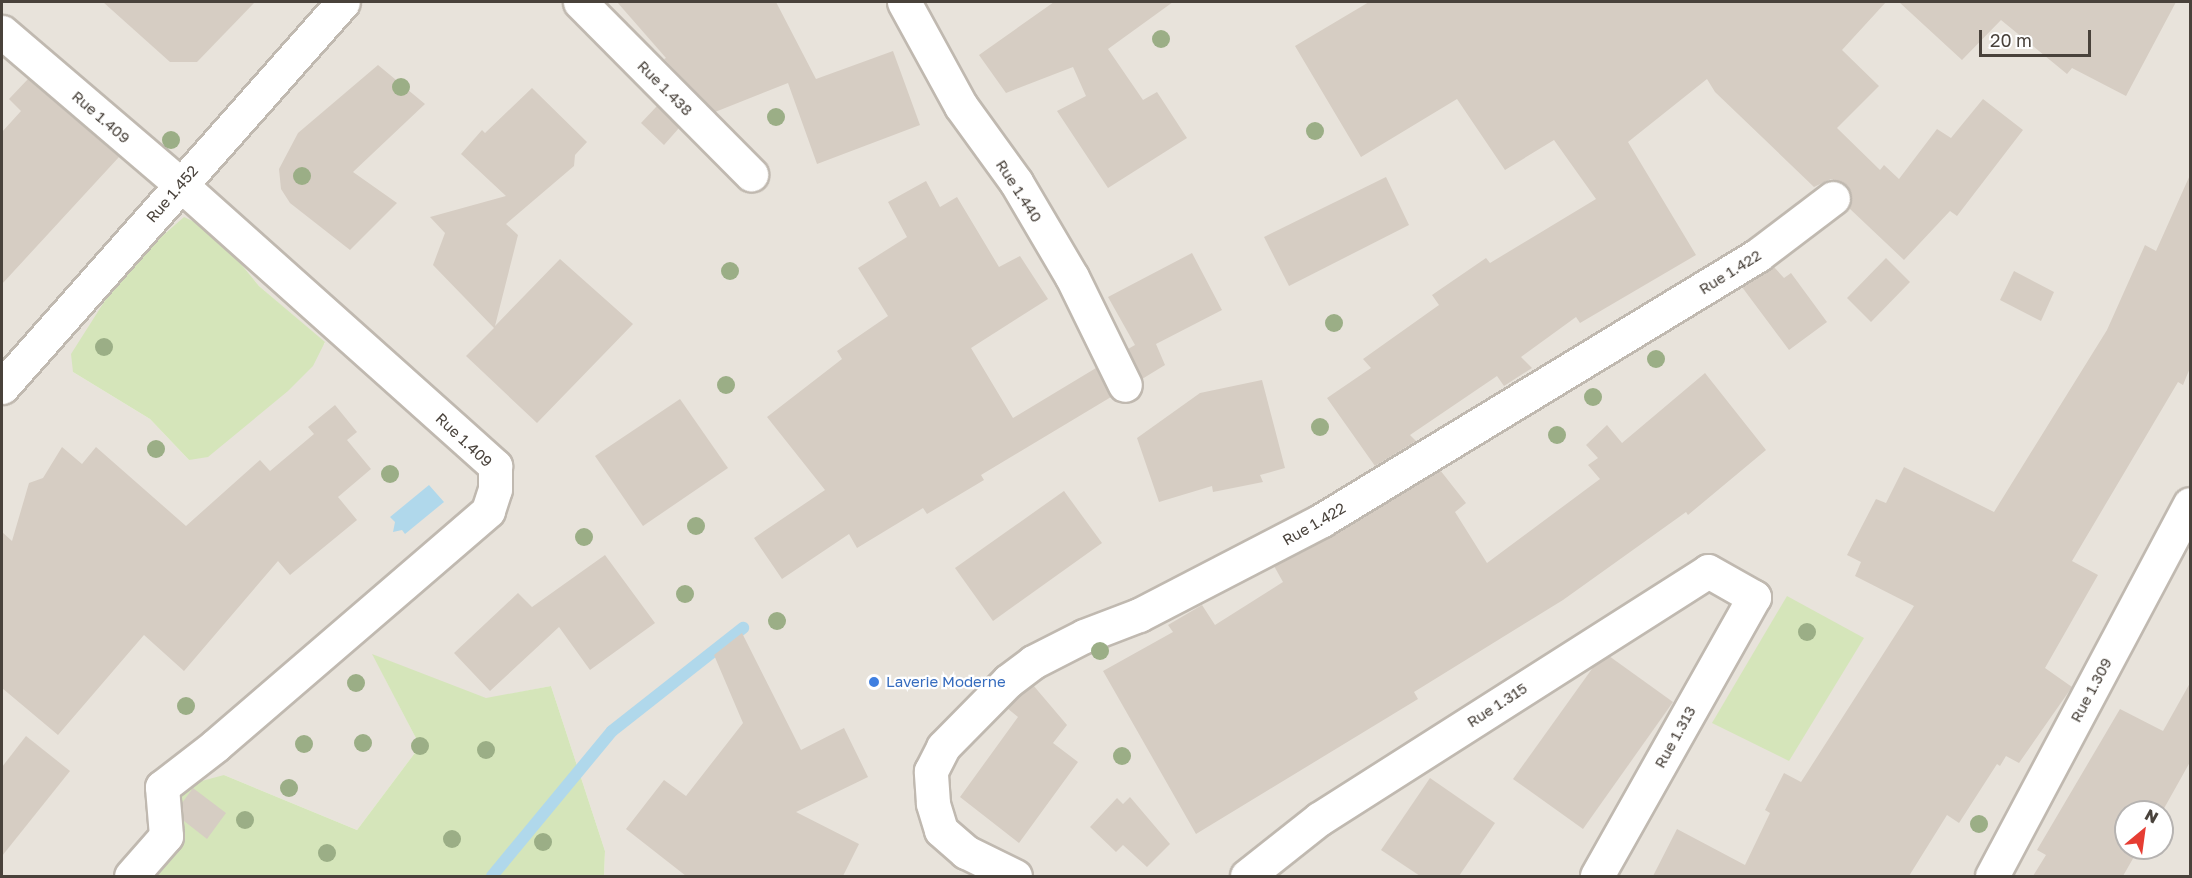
<!DOCTYPE html>
<style>
body{margin:0}
#map{position:relative;width:2192px;height:878px;overflow:hidden;background:#f5f2ed;font-family:"Golos Text",sans-serif}
div>[style]{position:absolute}
[style*='--x']{left:calc(var(--x)*1px);top:calc(var(--y)*1px);width:calc(var(--w)*1px);rotate:calc(var(--a)*1deg)}
.residential>*{inset:0;background:#e8e3db}
.green>*{inset:0;background:#d5e5ba}
.water>*{inset:0;background:#b0d8eb}
.stream>*{height:12px;margin:-6px;padding:0 6px;transform-origin:6px;border-radius:6px;background:#b0d8eb}
.building>*{inset:0;background:#d6cdc3}
.roads{filter:drop-shadow(2px 0 #c0b9b0) drop-shadow(-2px 0 #c0b9b0) drop-shadow(0 2px #c0b9b0) drop-shadow(0 -2px #c0b9b0)}
.minor>*{height:33px;margin:-16.5px;padding:0 16.5px;transform-origin:16.5px;border-radius:16.5px;background:#fff}
.trees>*{width:18px;height:18px;margin:-9px;border-radius:50%;background:#9bae86}
.dots>*{width:16px;height:16px;translate:-50% -50%;box-sizing:border-box;border:3px solid #fff;border-radius:50%}
span{translate:-50% -50%;white-space:nowrap;text-align:center;line-height:1.15;-webkit-text-stroke:4.5px #fff;paint-order:stroke}
.street-label{font-size:15px;color:#49423b}
.shop-label{font-size:15px;color:#366cbe}
.left{translate:0 -50%;text-align:left}
.frame{position:absolute;inset:0;border:3px solid #49423b;pointer-events:none}
.north{position:absolute;left:2114px;top:800px;width:60px;height:60px;box-sizing:border-box;background:#fff;border:2px solid #b6b3b1;border-radius:50%;rotate:29deg;font-size:16px;font-weight:700;line-height:24px;text-align:center;color:#49423b}
.north::after{content:'';display:block;margin:auto;width:21px;height:27px;background:#e63d33;clip-path:polygon(50% 0,100% 100%,50% 72%,0 100%)}
.scale{position:absolute;left:1979px;top:30px;width:112px;height:27px;box-sizing:border-box;border:3px solid #49423b;border-top:0;padding-left:8px;font-size:18px;line-height:21px;white-space:nowrap;color:#49423b;-webkit-text-stroke:4px #fff;paint-order:stroke}
</style>
<div id="map">
<div class="residential">
<i style="clip-path:polygon(evenodd,2px 2px,2190px 2px,2190px 876px,604px 876px,605px 851px,551px 686px,486px 699px,373px 655px,420px 746px,357px 830px,224px 775px,149px 876px,2px 876px,2px 2px,214px 231px,259px 286px,325px 343px,189px 460px,150px 419px,73px 372px,214px 231px,2px 2px,2126px 812px,2162px 812px,2162px 848px,2126px 848px,2126px 812px)"></i>
</div>
<div class="green">
<i style="clip-path:polygon(184px 217px,214px 231px,259px 286px,325px 342px,313px 366px,288px 391px,208px 457px,189px 460px,150px 419px,73px 372px,71px 354px,125px 269px)"></i>
<i style="clip-path:polygon(1787px 596px,1864px 638px,1789px 761px,1712px 723px)"></i>
<i style="clip-path:polygon(372px 654px,486px 698px,551px 686px,605px 851px,604px 876px,149px 876px,168px 790px,224px 775px,357px 830px,420px 746px)"></i>
</div>
<div class="water">
<i style="clip-path:polygon(429px 485px,444px 502px,405px 534px,402px 530px,393px 532px,395px 522px,390px 517px)"></i>
</div>
<div class="stream">
<i style="--x:492;--y:876;--w:188;--a:-50.4"></i>
<i style="--x:612;--y:731;--w:167;--a:-38.2"></i>
</div>
<div class="building">
<i style="clip-path:polygon(103px 2px,255px 2px,197px 62px,170px 62px)"></i>
<i style="clip-path:polygon(617px 2px,776px 2px,816px 79px,893px 51px,920px 125px,817px 164px,788px 83px,715px 112px,664px 59px,666px 58px)"></i>
<i style="clip-path:polygon(1054px 2px,1173px 2px,1108px 49px,1143px 100px,1157px 92px,1187px 138px,1108px 188px,1057px 111px,1086px 96px,1073px 67px,1006px 93px,979px 55px)"></i>
<i style="clip-path:polygon(1369px 2px,1886px 2px,1842px 50px,1879px 86px,1837px 128px,1880px 170px,1884px 165px,1899px 179px,1937px 129px,1951px 138px,1983px 99px,2023px 130px,1957px 216px,1950px 211px,1904px 260px,1849px 208px,1852px 196px,1848px 186px,1831px 179px,1814px 187px,1715px 92px,1707px 79px,1628px 142px,1696px 255px,1580px 323px,1576px 317px,1521px 357px,1532px 368px,1504px 386px,1497px 376px,1410px 435px,1416px 441px,1375px 466px,1327px 398px,1371px 368px,1363px 359px,1439px 305px,1432px 295px,1486px 258px,1490px 263px,1596px 199px,1554px 140px,1505px 170px,1457px 99px,1361px 157px,1295px 46px)"></i>
<i style="clip-path:polygon(1899px 2px,2176px 2px,2126px 96px,2072px 68px,2067px 74px,2001px 20px,1962px 60px)"></i>
<i style="clip-path:polygon(378px 65px,425px 104px,353px 172px,397px 203px,350px 250px,290px 203px,281px 189px,279px 169px,298px 133px)"></i>
<i style="clip-path:polygon(28px 79px,119px 157px,2px 284px,2px 132px,21px 111px,9px 99px)"></i>
<i style="clip-path:polygon(532px 88px,587px 142px,575px 155px,574px 166px,506px 224px,518px 235px,495px 326px,560px 259px,633px 324px,537px 423px,466px 356px,494px 328px,433px 265px,445px 233px,430px 217px,506px 196px,461px 154px,482px 130px,485px 133px)"></i>
<i style="clip-path:polygon(657px 106px,679px 128px,664px 145px,641px 123px)"></i>
<i style="clip-path:polygon(2190px 175px,2190px 368px,2183px 385px,2178px 382px,2072px 561px,2098px 575px,2045px 668px,2072px 687px,2019px 763px,2006px 756px,2000px 766px,1997px 764px,1959px 823px,1947px 815px,1909px 876px,1653px 876px,1677px 829px,1745px 865px,1770px 813px,1765px 810px,1784px 773px,1801px 782px,1914px 606px,1855px 576px,1861px 562px,1847px 555px,1876px 499px,1886px 503px,1904px 467px,1994px 512px,2107px 330px,2145px 245px,2156px 251px)"></i>
<i style="clip-path:polygon(1386px 177px,1409px 225px,1289px 286px,1264px 237px)"></i>
<i style="clip-path:polygon(926px 181px,940px 207px,957px 197px,999px 267px,1020px 256px,1048px 299px,971px 348px,1013px 418px,1096px 368px,1111px 397px,981px 475px,984px 480px,927px 514px,923px 508px,857px 548px,849px 534px,782px 579px,754px 538px,825px 490px,767px 417px,842px 359px,837px 351px,888px 316px,858px 268px,907px 237px,888px 202px)"></i>
<i style="clip-path:polygon(1192px 253px,1222px 310px,1156px 344px,1165px 365px,1142px 379px,1128px 349px,1135px 345px,1108px 297px)"></i>
<i style="clip-path:polygon(1886px 258px,1910px 282px,1871px 322px,1847px 298px)"></i>
<i style="clip-path:polygon(1774px 267px,1784px 278px,1791px 273px,1827px 322px,1789px 350px,1742px 287px)"></i>
<i style="clip-path:polygon(2014px 271px,2054px 292px,2041px 321px,2000px 300px)"></i>
<i style="clip-path:polygon(1705px 373px,1766px 450px,1688px 515px,1686px 512px,1563px 600px,1414px 692px,1418px 699px,1196px 834px,1103px 671px,1173px 632px,1168px 625px,1202px 605px,1215px 625px,1283px 582px,1274px 566px,1440px 470px,1466px 503px,1455px 512px,1487px 563px,1600px 479px,1588px 465px,1598px 458px,1586px 445px,1607px 425px,1622px 443px)"></i>
<i style="clip-path:polygon(1262px 380px,1285px 468px,1260px 475px,1263px 482px,1213px 492px,1212px 486px,1159px 502px,1137px 438px,1200px 393px)"></i>
<i style="clip-path:polygon(680px 399px,728px 468px,643px 526px,595px 456px)"></i>
<i style="clip-path:polygon(335px 405px,357px 432px,347px 440px,371px 469px,338px 497px,357px 520px,290px 575px,278px 561px,184px 671px,144px 635px,58px 735px,2px 688px,2px 532px,12px 541px,29px 483px,43px 478px,62px 447px,82px 464px,96px 447px,186px 526px,260px 460px,270px 471px,314px 434px,308px 427px)"></i>
<i style="clip-path:polygon(1064px 491px,1102px 543px,993px 621px,955px 568px)"></i>
<i style="clip-path:polygon(605px 555px,655px 623px,590px 670px,559px 627px,490px 691px,454px 653px,518px 593px,532px 607px)"></i>
<i style="clip-path:polygon(742px 633px,801px 750px,844px 728px,868px 777px,796px 812px,859px 844px,843px 876px,686px 876px,626px 829px,664px 780px,686px 796px,743px 723px,714px 655px)"></i>
<i style="clip-path:polygon(1609px 656px,1673px 702px,1583px 829px,1513px 779px,1594px 666px)"></i>
<i style="clip-path:polygon(2190px 683px,2190px 762px,2162px 812px,2126px 812px,2126px 848px,2139px 848px,2123px 876px,2033px 876px,2046px 855px,2037px 850px,2120px 709px,2163px 731px)"></i>
<i style="clip-path:polygon(1033px 685px,1067px 725px,1053px 743px,1078px 762px,1019px 843px,960px 797px,1018px 717px,1007px 708px)"></i>
<i style="clip-path:polygon(26px 736px,70px 771px,2px 856px,2px 767px)"></i>
<i style="clip-path:polygon(1430px 778px,1495px 823px,1459px 876px,1420px 876px,1381px 850px)"></i>
<i style="clip-path:polygon(193px 788px,226px 813px,207px 839px,184px 821px,182px 803px)"></i>
<i style="clip-path:polygon(1130px 797px,1170px 844px,1147px 867px,1123px 845px,1116px 852px,1090px 827px,1117px 798px,1123px 804px)"></i>
</div>
<div class="roads">
<div class="minor">
<i style="--x:580;--y:2;--w:243;--a:45.2"></i>
<i style="--x:904;--y:2;--w:119;--a:61.3"></i>
<i style="--x:961;--y:106;--w:94;--a:54.1"></i>
<i style="--x:1016;--y:182;--w:110;--a:59.5"></i>
<i style="--x:1072;--y:277;--w:120;--a:63.9"></i>
<i style="--x:2;--y:32;--w:234;--a:40.5"></i>
<i style="--x:180;--y:184;--w:423;--a:41.8"></i>
<i style="--x:495;--y:466;--w:23;--a:90"></i>
<i style="--x:495;--y:489;--w:23;--a:108"></i>
<i style="--x:488;--y:511;--w:360;--a:139.3"></i>
<i style="--x:215;--y:746;--w:67;--a:142.3"></i>
<i style="--x:162;--y:787;--w:49;--a:85.3"></i>
<i style="--x:166;--y:836;--w:53;--a:131.2"></i>
<i style="--x:2;--y:387;--w:514;--a:-48.47"></i>
<i style="--x:1015;--y:876;--w:55;--a:-153.9"></i>
<i style="--x:966;--y:852;--w:33;--a:-139"></i>
<i style="--x:941;--y:830;--w:28;--a:-107"></i>
<i style="--x:933;--y:803;--w:32;--a:-94"></i>
<i style="--x:931;--y:771;--w:27;--a:-63"></i>
<i style="--x:943;--y:747;--w:93;--a:-45.4"></i>
<i style="--x:1008;--y:681;--w:31;--a:-37"></i>
<i style="--x:1033;--y:662;--w:57;--a:-27"></i>
<i style="--x:1084;--y:636;--w:59;--a:-20.9"></i>
<i style="--x:1139;--y:615;--w:206;--a:-27.4"></i>
<i style="--x:1322;--y:520;--w:510;--a:-31.29"></i>
<i style="--x:1758;--y:255;--w:94;--a:-37.2"></i>
<i style="--x:1247;--y:876;--w:92;--a:-38.4"></i>
<i style="--x:1319;--y:819;--w:461;--a:-32.5"></i>
<i style="--x:1708;--y:571;--w:53;--a:29.5"></i>
<i style="--x:1754;--y:597;--w:320;--a:119.4"></i>
<i style="--x:1992;--y:876;--w:421;--a:-62"></i>
</div>
</div>
<div class="trees">
<i style="left:1161px;top:39px"></i>
<i style="left:401px;top:87px"></i>
<i style="left:776px;top:117px"></i>
<i style="left:1315px;top:131px"></i>
<i style="left:171px;top:140px"></i>
<i style="left:302px;top:176px"></i>
<i style="left:730px;top:271px"></i>
<i style="left:1334px;top:323px"></i>
<i style="left:104px;top:347px"></i>
<i style="left:1656px;top:359px"></i>
<i style="left:726px;top:385px"></i>
<i style="left:1593px;top:397px"></i>
<i style="left:1320px;top:427px"></i>
<i style="left:1557px;top:435px"></i>
<i style="left:156px;top:449px"></i>
<i style="left:390px;top:474px"></i>
<i style="left:696px;top:526px"></i>
<i style="left:584px;top:537px"></i>
<i style="left:685px;top:594px"></i>
<i style="left:777px;top:621px"></i>
<i style="left:1807px;top:632px"></i>
<i style="left:1100px;top:651px"></i>
<i style="left:356px;top:683px"></i>
<i style="left:186px;top:706px"></i>
<i style="left:363px;top:743px"></i>
<i style="left:304px;top:744px"></i>
<i style="left:420px;top:746px"></i>
<i style="left:486px;top:750px"></i>
<i style="left:1122px;top:756px"></i>
<i style="left:289px;top:788px"></i>
<i style="left:245px;top:820px"></i>
<i style="left:1979px;top:824px"></i>
<i style="left:452px;top:839px"></i>
<i style="left:543px;top:842px"></i>
<i style="left:327px;top:853px"></i>
</div>
<div class="dots">
<i style="left:874px;top:682px;background:#3f7fe0"></i>
</div>
<div class="street-label">
<span style="left:665px;top:88px;rotate:45deg">Rue 1.438</span>
<span style="left:101px;top:117px;rotate:41deg">Rue 1.409</span>
<span style="left:1019px;top:191px;rotate:57deg">Rue 1.440</span>
<span style="left:172px;top:194px;rotate:-49deg">Rue 1.452</span>
<span style="left:1730px;top:272px;rotate:-32deg">Rue 1.422</span>
<span style="left:464px;top:440px;rotate:43deg">Rue 1.409</span>
<span style="left:1314px;top:524px;rotate:-30deg">Rue 1.422</span>
<span style="left:2091px;top:690px;rotate:-62deg">Rue 1.309</span>
<span style="left:1497px;top:705px;rotate:-33deg">Rue 1.315</span>
<span style="left:1675px;top:737px;rotate:-61deg">Rue 1.313</span>
</div>
<div class="shop-label">
<span class="left" style="left:886px;top:682px">Laverie Moderne</span>
</div>
<div class="frame"></div>
<div class="north">N</div>
<div class="scale">20 m</div>
</div>
